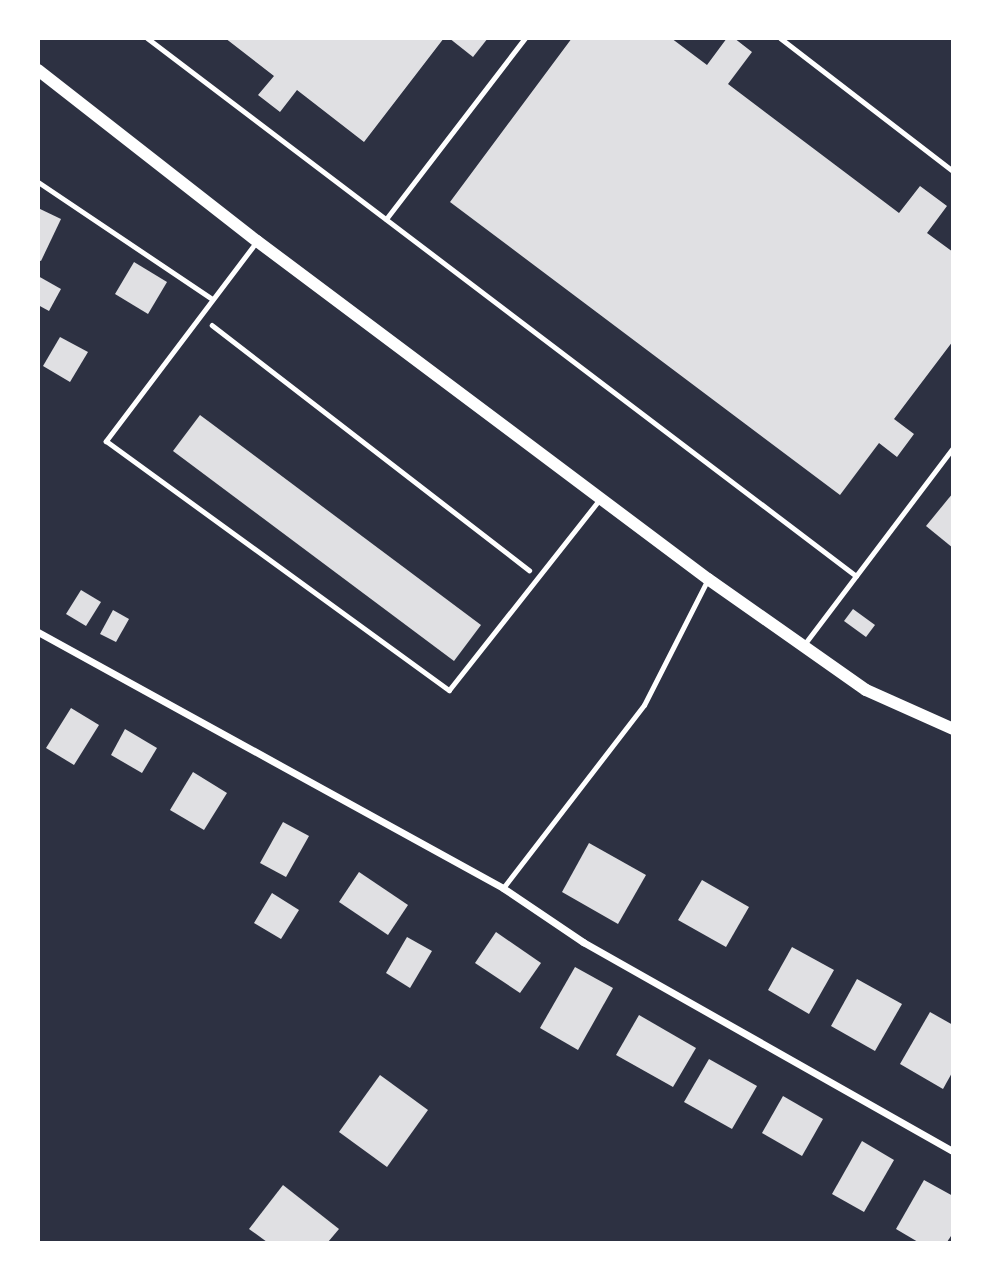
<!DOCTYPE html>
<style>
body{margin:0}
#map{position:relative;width:991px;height:1281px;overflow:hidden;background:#2d3142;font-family:"Exo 2",sans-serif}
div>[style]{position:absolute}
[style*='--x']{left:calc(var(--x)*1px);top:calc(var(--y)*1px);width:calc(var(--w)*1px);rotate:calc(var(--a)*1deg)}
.building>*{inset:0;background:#e0e0e3}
.path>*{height:4.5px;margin:-2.25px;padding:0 2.25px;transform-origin:2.25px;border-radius:2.25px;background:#fff}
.service>*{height:5px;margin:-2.5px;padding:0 2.5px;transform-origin:2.5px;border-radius:2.5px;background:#fff}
.minor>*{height:7px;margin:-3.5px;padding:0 3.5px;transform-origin:3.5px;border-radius:3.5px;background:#fff}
.tertiary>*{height:12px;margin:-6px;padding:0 6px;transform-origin:6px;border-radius:6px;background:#fff}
span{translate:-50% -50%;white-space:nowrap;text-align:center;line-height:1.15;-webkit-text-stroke:5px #fff;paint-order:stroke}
.frame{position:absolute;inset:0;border:40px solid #fff;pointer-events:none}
</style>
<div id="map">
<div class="building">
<i style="clip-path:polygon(225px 38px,444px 38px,364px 142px,297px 90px,280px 112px,258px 95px,274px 76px)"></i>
<i style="clip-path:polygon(449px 38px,488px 38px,473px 57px)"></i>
<i style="clip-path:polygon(572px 38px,671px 38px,707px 65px,727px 38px,734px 38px,752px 52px,728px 84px,899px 213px,920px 186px,947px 206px,927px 233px,953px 252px,953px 341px,894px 419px,914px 434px,897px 457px,879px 443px,840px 495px,450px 202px)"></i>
<i style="clip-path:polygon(38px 208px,61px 219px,41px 261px,38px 260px)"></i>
<i style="clip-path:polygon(134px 262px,167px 282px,148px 314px,115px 294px)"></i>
<i style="clip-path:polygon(38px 276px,61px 289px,49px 311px,38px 305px)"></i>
<i style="clip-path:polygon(60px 337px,88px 352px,70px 382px,43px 366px)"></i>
<i style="clip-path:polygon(200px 415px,481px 625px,454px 661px,173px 451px)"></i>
<i style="clip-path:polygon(953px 493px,953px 548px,926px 526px)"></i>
<i style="clip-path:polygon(81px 590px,101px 602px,86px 626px,66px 614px)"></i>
<i style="clip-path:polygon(853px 609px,875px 625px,866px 637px,844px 621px)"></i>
<i style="clip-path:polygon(113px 610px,129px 619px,116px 642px,100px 634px)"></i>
<i style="clip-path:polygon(71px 708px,99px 725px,74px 765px,46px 748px)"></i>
<i style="clip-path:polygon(125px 729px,157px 748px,142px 773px,111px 755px)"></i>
<i style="clip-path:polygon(193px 772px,227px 793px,204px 830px,170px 810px)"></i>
<i style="clip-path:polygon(283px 822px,309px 836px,286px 877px,260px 863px)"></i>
<i style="clip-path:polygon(589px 843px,646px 875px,618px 924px,562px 892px)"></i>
<i style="clip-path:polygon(359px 872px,408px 905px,388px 935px,339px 902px)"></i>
<i style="clip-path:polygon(702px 880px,749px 907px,726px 947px,678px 920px)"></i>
<i style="clip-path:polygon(272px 893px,299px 910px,281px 939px,254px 923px)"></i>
<i style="clip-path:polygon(496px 932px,541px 963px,520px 993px,475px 963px)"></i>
<i style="clip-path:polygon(407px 937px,432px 951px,410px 988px,386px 973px)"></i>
<i style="clip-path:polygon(792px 947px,834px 970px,809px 1014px,768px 990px)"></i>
<i style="clip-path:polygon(575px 967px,613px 988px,578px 1050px,540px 1028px)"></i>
<i style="clip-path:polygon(857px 979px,902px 1004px,875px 1051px,831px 1026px)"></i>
<i style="clip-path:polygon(930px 1012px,953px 1025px,953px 1071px,943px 1089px,900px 1064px)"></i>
<i style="clip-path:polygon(639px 1015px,696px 1048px,673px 1087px,616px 1055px)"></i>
<i style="clip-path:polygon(709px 1059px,757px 1086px,732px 1129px,684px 1102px)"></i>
<i style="clip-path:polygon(380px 1075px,428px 1110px,387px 1167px,339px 1132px)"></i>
<i style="clip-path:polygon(783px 1096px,823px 1119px,802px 1156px,762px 1133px)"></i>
<i style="clip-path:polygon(862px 1141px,894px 1160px,864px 1212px,832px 1194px)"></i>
<i style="clip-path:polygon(924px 1180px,953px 1196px,953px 1233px,947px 1242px,918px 1242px,896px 1229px)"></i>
<i style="clip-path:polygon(283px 1185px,339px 1229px,328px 1242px,267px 1242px,249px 1229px)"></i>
</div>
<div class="path">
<i style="--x:212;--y:325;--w:401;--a:37.7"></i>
</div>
<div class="service">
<i style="--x:147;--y:38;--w:890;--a:37.19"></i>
<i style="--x:780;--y:38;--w:218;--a:37.6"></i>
<i style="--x:38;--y:182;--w:210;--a:33.9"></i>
<i style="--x:386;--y:219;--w:228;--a:-52.5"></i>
<i style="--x:257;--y:241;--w:251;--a:127.1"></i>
<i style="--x:106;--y:441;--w:424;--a:36"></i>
<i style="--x:449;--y:690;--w:243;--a:-51.7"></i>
<i style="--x:803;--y:646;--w:248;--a:-52.9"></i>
<i style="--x:503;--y:888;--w:231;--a:-52.4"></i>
<i style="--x:644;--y:705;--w:141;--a:-63.1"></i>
</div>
<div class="minor">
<i style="--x:38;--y:632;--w:531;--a:28.83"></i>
<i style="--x:503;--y:888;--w:97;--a:34"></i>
<i style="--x:583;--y:942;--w:425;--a:29.5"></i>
</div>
<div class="tertiary">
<i style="--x:38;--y:70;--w:278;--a:38"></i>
<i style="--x:257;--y:241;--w:564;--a:36.85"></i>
<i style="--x:708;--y:579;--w:193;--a:35.1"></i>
<i style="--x:866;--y:690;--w:95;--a:24.1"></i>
</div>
<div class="frame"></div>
</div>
